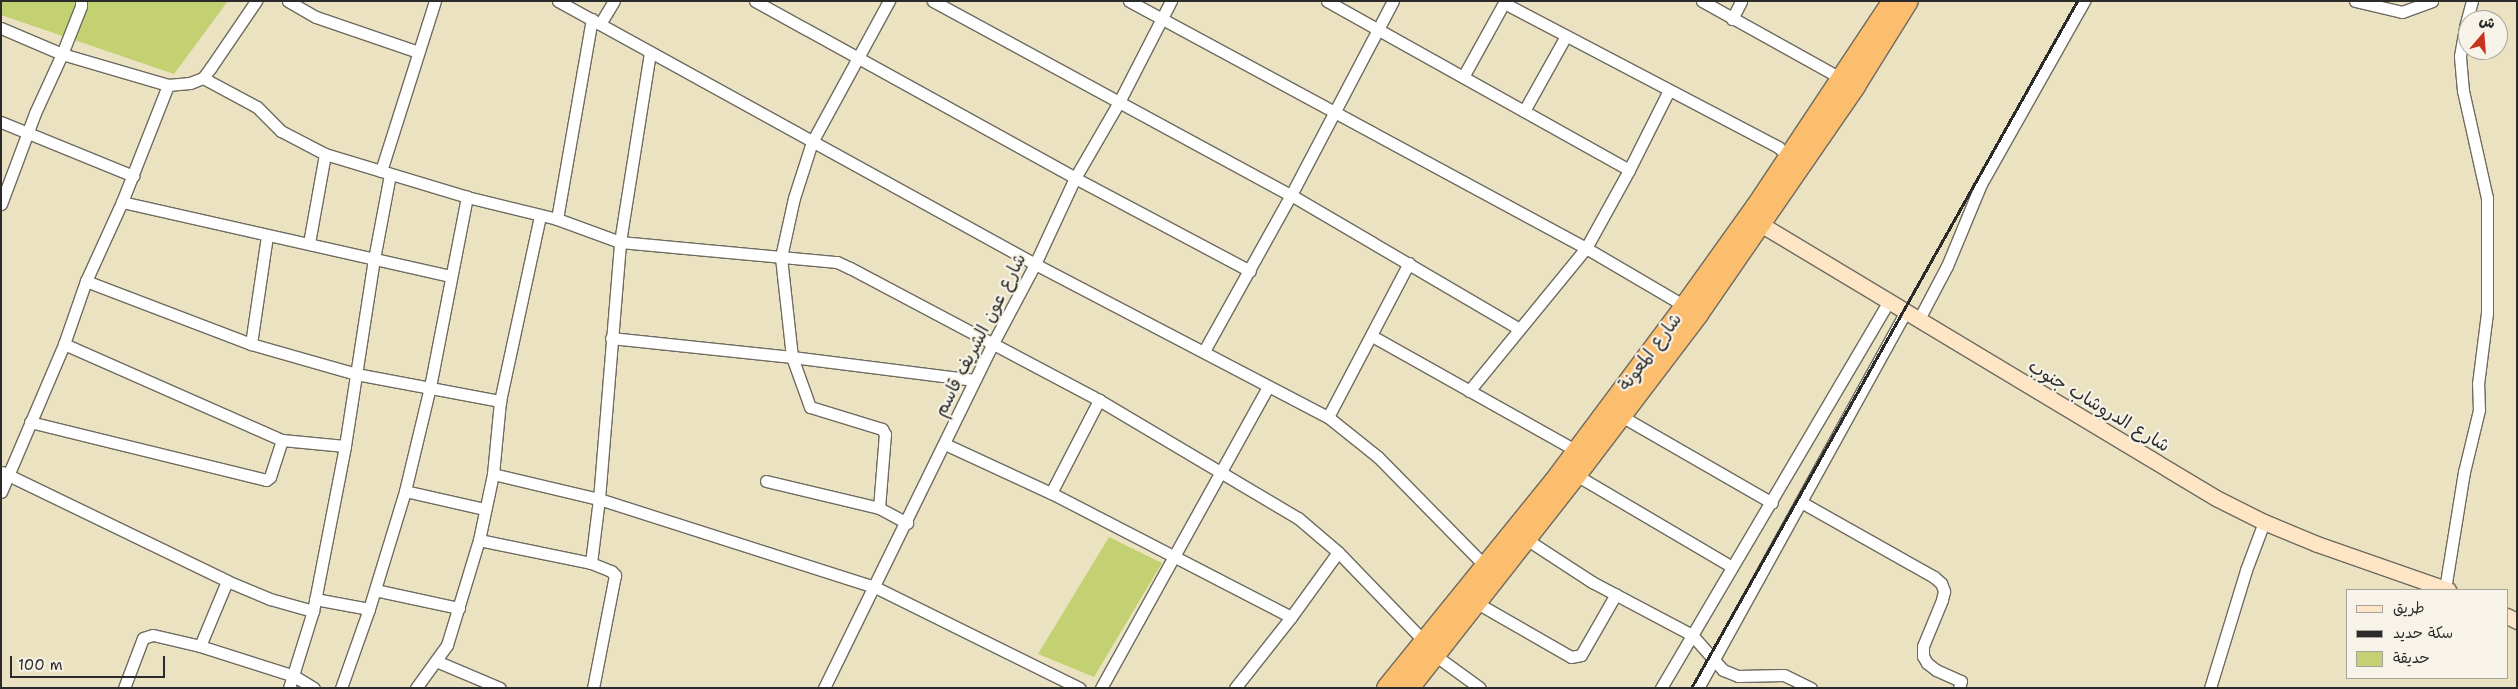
<!DOCTYPE html>
<meta charset="utf-8">
<style>
body{margin:0}
#map{position:relative;width:2518px;height:689px;overflow:hidden;background:#eae2c1;font-family:"Shantell Sans","Playpen Sans Arabic",sans-serif}
div>[style]{position:absolute}
[style*='--x']{left:calc(var(--x)*1px);top:calc(var(--y)*1px);width:calc(var(--w)*1px);rotate:calc(var(--a)*1deg)}
.green>*{inset:0;background:#c4d172}
.roads{filter:drop-shadow(1px 0 #6e6b60) drop-shadow(-1px 0 #6e6b60) drop-shadow(0 1px #6e6b60) drop-shadow(0 -1px #6e6b60)}
.street>*{height:11px;margin:-5.5px;padding:0 5.5px;transform-origin:5.5px;border-radius:5.5px;background:#fff}
.secondary>*{height:15px;margin:-7.5px;padding:0 7.5px;transform-origin:7.5px;border-radius:7.5px;background:#fde5c5}
.highway>*{height:20px;margin:-10px;padding:0 10px;transform-origin:10px;border-radius:10px;background:#fbbe6e}
.rail>*{height:3px;margin:-1.5px;padding:0 1.5px;transform-origin:1.5px;border-radius:1.5px;background:#2b2b2b}
span{translate:-50% -50%;white-space:nowrap;text-align:center;line-height:1.15;-webkit-text-stroke:4.5px #f7f3e8;paint-order:stroke}
.street-label{font-size:18px;color:#2b2b2b}
.frame{position:absolute;inset:0;border:2px solid #2b2b2b;pointer-events:none}
.legend{position:absolute;left:2346px;top:589px;width:162px;height:90px;box-sizing:border-box;background:#f7f3e8;border:1px solid #a5a39c;margin:0;padding:6px 9px;list-style:none;font-size:15px;color:#2b2b2b}
.legend li{display:flex;align-items:center;gap:10px;height:25px}
.legend b{width:25px;border:1px solid #a5a39c}
.north{position:absolute;left:2458px;top:10px;width:50px;height:50px;box-sizing:border-box;background:#f7f3e8;border:1px solid #a5a39c;border-radius:50%;rotate:18deg;font-size:14px;font-weight:700;line-height:20px;text-align:center;color:#2b2b2b}
.north::after{content:'';display:block;margin:auto;width:18px;height:22px;background:#c8321e;clip-path:polygon(50% 0,100% 100%,50% 72%,0 100%)}
.scale{position:absolute;left:10px;top:656px;width:155px;height:22px;box-sizing:border-box;border:2px solid #2b2b2b;border-top:0;padding-left:6px;font-size:15px;line-height:18px;white-space:nowrap;color:#2b2b2b;-webkit-text-stroke:4px #f7f3e8;paint-order:stroke}
</style>
<div id="map">
<div class="green">
<i style="clip-path:polygon(1px 1px,228px 1px,174px 74px,1px 15px)"></i>
<i style="clip-path:polygon(1109px 537px,1162px 563px,1094px 677px,1038px 654px)"></i>
</div>
<div class="roads">
<div class="street">
<i style="--x:288;--y:1;--w:32;--a:30"></i>
<i style="--x:316;--y:17;--w:108;--a:18.9"></i>
<i style="--x:558;--y:1;--w:545;--a:28.87"></i>
<i style="--x:1035;--y:264;--w:331;--a:27.6"></i>
<i style="--x:1328;--y:417;--w:64;--a:38.7"></i>
<i style="--x:1378;--y:457;--w:153;--a:45.5"></i>
<i style="--x:755;--y:1;--w:366;--a:28.9"></i>
<i style="--x:1075;--y:178;--w:198;--a:28"></i>
<i style="--x:933;--y:1;--w:407;--a:28.5"></i>
<i style="--x:1291;--y:195;--w:264;--a:30.4"></i>
<i style="--x:1129;--y:1;--w:519;--a:28.39"></i>
<i style="--x:1586;--y:248;--w:115;--a:30.4"></i>
<i style="--x:1327;--y:1;--w:346;--a:29.2"></i>
<i style="--x:1702;--y:1;--w:160;--a:29.1"></i>
<i style="--x:2355;--y:1;--w:48;--a:13.2"></i>
<i style="--x:2402;--y:12;--w:32;--a:-20"></i>
<i style="--x:1504;--y:3;--w:310;--a:27.7"></i>
<i style="--x:1778;--y:147;--w:15;--a:42"></i>
<i style="--x:1732;--y:19;--w:20;--a:-63"></i>
<i style="--x:600;--y:24;--w:27;--a:-59"></i>
<i style="--x:1;--y:28;--w:66;--a:23.1"></i>
<i style="--x:62;--y:54;--w:52;--a:-68.4"></i>
<i style="--x:81;--y:6;--w:5;--a:-90"></i>
<i style="--x:1463;--y:77;--w:87;--a:-61.1"></i>
<i style="--x:203;--y:78;--w:61;--a:28.2"></i>
<i style="--x:257;--y:107;--w:34;--a:45"></i>
<i style="--x:281;--y:131;--w:50;--a:27.6"></i>
<i style="--x:325;--y:154;--w:148;--a:16.8"></i>
<i style="--x:467;--y:197;--w:93;--a:13.7"></i>
<i style="--x:557;--y:219;--w:67;--a:20.1"></i>
<i style="--x:620;--y:242;--w:218;--a:5.3"></i>
<i style="--x:837;--y:262;--w:14;--a:25"></i>
<i style="--x:850;--y:268;--w:282;--a:27.9"></i>
<i style="--x:1099;--y:400;--w:231;--a:30.7"></i>
<i style="--x:1298;--y:518;--w:52;--a:40.4"></i>
<i style="--x:1338;--y:552;--w:124;--a:46"></i>
<i style="--x:1524;--y:111;--w:86;--a:-60.8"></i>
<i style="--x:1;--y:122;--w:143;--a:22.2"></i>
<i style="--x:381;--y:171;--w:178;--a:-72.4"></i>
<i style="--x:122;--y:202;--w:336;--a:12.7"></i>
<i style="--x:1;--y:204;--w:97;--a:-69.5"></i>
<i style="--x:35;--y:113;--w:65;--a:-65.4"></i>
<i style="--x:62;--y:54;--w:110;--a:16.3"></i>
<i style="--x:168;--y:85;--w:22;--a:-5"></i>
<i style="--x:190;--y:83;--w:14;--a:-21"></i>
<i style="--x:203;--y:78;--w:14;--a:-54"></i>
<i style="--x:211;--y:67;--w:80;--a:-55.7"></i>
<i style="--x:557;--y:219;--w:203;--a:-80.1"></i>
<i style="--x:309;--y:243;--w:90;--a:-79.8"></i>
<i style="--x:86;--y:281;--w:177;--a:20.9"></i>
<i style="--x:251;--y:344;--w:109;--a:15.9"></i>
<i style="--x:356;--y:374;--w:147;--a:10.6"></i>
<i style="--x:1919;--y:319;--w:60;--a:-62.2"></i>
<i style="--x:1947;--y:266;--w:89;--a:-67.5"></i>
<i style="--x:1981;--y:184;--w:210;--a:-60.6"></i>
<i style="--x:1372;--y:336;--w:235;--a:29.3"></i>
<i style="--x:611;--y:338;--w:182;--a:6"></i>
<i style="--x:792;--y:357;--w:184;--a:7.2"></i>
<i style="--x:64;--y:344;--w:238;--a:23.8"></i>
<i style="--x:282;--y:440;--w:63;--a:5.4"></i>
<i style="--x:251;--y:344;--w:110;--a:-81.6"></i>
<i style="--x:1204;--y:351;--w:179;--a:-60.9"></i>
<i style="--x:1291;--y:195;--w:219;--a:-62.3"></i>
<i style="--x:1469;--y:391;--w:185;--a:-50.7"></i>
<i style="--x:1586;--y:248;--w:89;--a:-61.1"></i>
<i style="--x:1629;--y:170;--w:89;--a:-63.4"></i>
<i style="--x:1621;--y:416;--w:174;--a:29.9"></i>
<i style="--x:1328;--y:417;--w:174;--a:-62.3"></i>
<i style="--x:30;--y:422;--w:243;--a:13.8"></i>
<i style="--x:266;--y:480;--w:5;--a:-37"></i>
<i style="--x:270;--y:477;--w:39;--a:-72"></i>
<i style="--x:945;--y:444;--w:117;--a:24.8"></i>
<i style="--x:1051;--y:493;--w:270;--a:27.3"></i>
<i style="--x:2;--y:472;--w:250;--a:25.8"></i>
<i style="--x:227;--y:581;--w:47;--a:22.7"></i>
<i style="--x:270;--y:599;--w:45;--a:15.6"></i>
<i style="--x:493;--y:474;--w:109;--a:13.3"></i>
<i style="--x:599;--y:499;--w:290;--a:17.7"></i>
<i style="--x:875;--y:587;--w:228;--a:26.3"></i>
<i style="--x:1576;--y:475;--w:181;--a:30.5"></i>
<i style="--x:766;--y:481;--w:116;--a:13.4"></i>
<i style="--x:879;--y:508;--w:32;--a:28"></i>
<i style="--x:405;--y:491;--w:82;--a:12.7"></i>
<i style="--x:1;--y:492;--w:161;--a:-66.9"></i>
<i style="--x:64;--y:344;--w:67;--a:-70.8"></i>
<i style="--x:86;--y:281;--w:87;--a:-65.5"></i>
<i style="--x:122;--y:202;--w:126;--a:-68.5"></i>
<i style="--x:1051;--y:493;--w:105;--a:-62.7"></i>
<i style="--x:1801;--y:502;--w:153;--a:29.4"></i>
<i style="--x:1934;--y:577;--w:9;--a:41"></i>
<i style="--x:1941;--y:583;--w:9;--a:69"></i>
<i style="--x:1944;--y:591;--w:9;--a:103"></i>
<i style="--x:1942;--y:600;--w:50;--a:112.4"></i>
<i style="--x:1923;--y:646;--w:10;--a:90"></i>
<i style="--x:1923;--y:656;--w:8;--a:60"></i>
<i style="--x:1927;--y:663;--w:11;--a:38"></i>
<i style="--x:1936;--y:670;--w:27;--a:24"></i>
<i style="--x:1961;--y:681;--w:7;--a:106"></i>
<i style="--x:879;--y:508;--w:74;--a:-85.4"></i>
<i style="--x:885;--y:434;--w:6;--a:-121"></i>
<i style="--x:882;--y:429;--w:75;--a:-163"></i>
<i style="--x:810;--y:407;--w:53;--a:-109.8"></i>
<i style="--x:792;--y:357;--w:101;--a:-96.3"></i>
<i style="--x:781;--y:257;--w:60;--a:-77.6"></i>
<i style="--x:794;--y:198;--w:59;--a:-72.2"></i>
<i style="--x:812;--y:142;--w:161;--a:-61.4"></i>
<i style="--x:1526;--y:539;--w:79;--a:33.1"></i>
<i style="--x:1592;--y:582;--w:113;--a:27.9"></i>
<i style="--x:1692;--y:635;--w:47;--a:48.5"></i>
<i style="--x:1723;--y:670;--w:16;--a:22"></i>
<i style="--x:1738;--y:676;--w:46;--a:-1.2"></i>
<i style="--x:1784;--y:675;--w:30;--a:26"></i>
<i style="--x:479;--y:540;--w:114;--a:11.6"></i>
<i style="--x:591;--y:563;--w:22;--a:22"></i>
<i style="--x:611;--y:571;--w:6;--a:45"></i>
<i style="--x:615;--y:575;--w:115;--a:101"></i>
<i style="--x:591;--y:563;--w:64;--a:-82.9"></i>
<i style="--x:599;--y:499;--w:258;--a:-85.3"></i>
<i style="--x:620;--y:242;--w:192;--a:-81"></i>
<i style="--x:2445;--y:589;--w:119;--a:-80.8"></i>
<i style="--x:2464;--y:472;--w:64;--a:-76.4"></i>
<i style="--x:2479;--y:410;--w:26;--a:-92"></i>
<i style="--x:2478;--y:384;--w:72;--a:-82.8"></i>
<i style="--x:2487;--y:313;--w:115;--a:-90"></i>
<i style="--x:2487;--y:198;--w:110;--a:-102.6"></i>
<i style="--x:2463;--y:91;--w:35;--a:-95"></i>
<i style="--x:2460;--y:56;--w:29;--a:-80"></i>
<i style="--x:2465;--y:27;--w:27;--a:-75"></i>
<i style="--x:375;--y:590;--w:86;--a:12.1"></i>
<i style="--x:315;--y:599;--w:55;--a:10.5"></i>
<i style="--x:1477;--y:603;--w:108;--a:29.9"></i>
<i style="--x:1571;--y:657;--w:10;--a:-11"></i>
<i style="--x:1581;--y:655;--w:70;--a:-60.2"></i>
<i style="--x:200;--y:646;--w:70;--a:-67.4"></i>
<i style="--x:1436;--y:656;--w:54;--a:36"></i>
<i style="--x:436;--y:661;--w:69;--a:22.9"></i>
<i style="--x:124;--y:688;--w:53;--a:-69.2"></i>
<i style="--x:143;--y:638;--w:10;--a:-17"></i>
<i style="--x:153;--y:635;--w:48;--a:13.2"></i>
<i style="--x:200;--y:646;--w:99;--a:17.7"></i>
<i style="--x:294;--y:676;--w:23;--a:31"></i>
<i style="--x:289;--y:688;--w:81;--a:-72.7"></i>
<i style="--x:313;--y:611;--w:168;--a:-79"></i>
<i style="--x:345;--y:446;--w:189;--a:-81.2"></i>
<i style="--x:374;--y:259;--w:86;--a:-79.3"></i>
<i style="--x:341;--y:688;--w:84;--a:-70.5"></i>
<i style="--x:369;--y:609;--w:123;--a:-73"></i>
<i style="--x:405;--y:491;--w:107;--a:-76.5"></i>
<i style="--x:430;--y:387;--w:194;--a:-79"></i>
<i style="--x:416;--y:688;--w:53;--a:-54.2"></i>
<i style="--x:447;--y:645;--w:110;--a:-73.1"></i>
<i style="--x:479;--y:540;--w:67;--a:-78"></i>
<i style="--x:493;--y:474;--w:73;--a:-84.5"></i>
<i style="--x:500;--y:401;--w:189;--a:-77.8"></i>
<i style="--x:824;--y:688;--w:382;--a:-63.9"></i>
<i style="--x:992;--y:345;--w:92;--a:-62"></i>
<i style="--x:1035;--y:264;--w:95;--a:-65.1"></i>
<i style="--x:1075;--y:178;--w:88;--a:-59.9"></i>
<i style="--x:1119;--y:102;--w:114;--a:-62.8"></i>
<i style="--x:1101;--y:688;--w:344;--a:-61"></i>
<i style="--x:1235;--y:688;--w:90;--a:-51.7"></i>
<i style="--x:1291;--y:617;--w:80;--a:-54.1"></i>
<i style="--x:1661;--y:688;--w:449;--a:-59.5"></i>
<i style="--x:1698;--y:688;--w:431;--a:-61.1"></i>
<i style="--x:2210;--y:688;--w:123;--a:-73"></i>
<i style="--x:2246;--y:570;--w:51;--a:-69.4"></i>
</div>
<div class="secondary">
<i style="--x:1752;--y:219;--w:541;--a:31.02"></i>
<i style="--x:2216;--y:498;--w:54;--a:26.6"></i>
<i style="--x:2264;--y:522;--w:57;--a:22.5"></i>
<i style="--x:2317;--y:544;--w:139;--a:19.3"></i>
<i style="--x:2507;--y:616;--w:11;--a:27"></i>
</div>
<div class="highway">
<i style="--x:1387;--y:688;--w:265;--a:-51"></i>
<i style="--x:1554;--y:482;--w:219;--a:-53.3"></i>
<i style="--x:1685;--y:306;--w:122;--a:-54.4"></i>
<i style="--x:1756;--y:207;--w:247;--a:-56.4"></i>
<i style="--x:1409;--y:688;--w:271;--a:-51.9"></i>
<i style="--x:1576;--y:475;--w:202;--a:-52.8"></i>
<i style="--x:1698;--y:314;--w:277;--a:-55.4"></i>
<i style="--x:1855;--y:86;--w:100;--a:-58.1"></i>
</div>
</div>
<div class="rail">
<i style="--x:1691;--y:688;--w:788;--a:-60.67"></i>
</div>
<div class="street-label">
<span style="left:980px;top:335px;rotate:-63deg">شارع عون الشريف قاسم</span>
<span style="left:1650px;top:352px;rotate:-53deg">شارع المعونة</span>
<span style="left:2099px;top:406px;rotate:31deg">شارع الدروشاب جنوب</span>
</div>
<div class="frame"></div>
<ul class="legend">
<li><b style="height:6px;background:#fde5c5"></b>طريق</li>
<li><b style="height:6px;background:#2b2b2b"></b>سكة حديد</li>
<li><b style="height:14px;background:#c4d172"></b>حديقة</li>
</ul>
<div class="north">ش</div>
<div class="scale">100 m</div>
</div>
